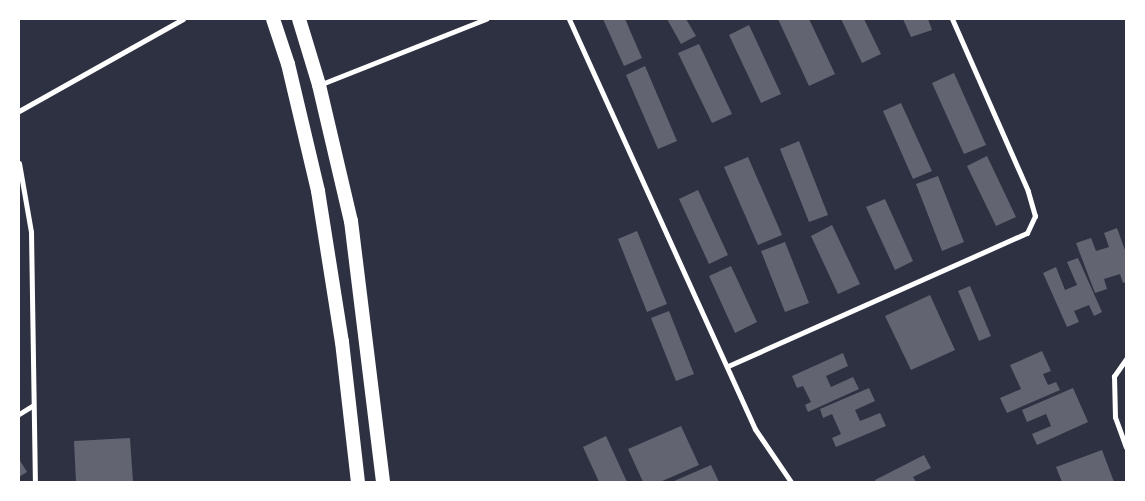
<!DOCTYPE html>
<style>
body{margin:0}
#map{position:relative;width:1145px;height:501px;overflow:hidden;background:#2d3142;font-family:"Source Serif 4",serif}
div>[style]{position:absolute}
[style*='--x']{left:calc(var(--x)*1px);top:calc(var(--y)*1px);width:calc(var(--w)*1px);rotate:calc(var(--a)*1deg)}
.building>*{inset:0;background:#626471}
.minor>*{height:5px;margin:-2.5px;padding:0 2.5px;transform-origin:2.5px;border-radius:2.5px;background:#fff}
.trunk>*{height:14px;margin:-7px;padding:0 7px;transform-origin:7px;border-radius:7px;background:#fff}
span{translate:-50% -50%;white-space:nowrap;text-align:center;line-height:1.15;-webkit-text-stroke:4px #fff;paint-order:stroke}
.frame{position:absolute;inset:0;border:20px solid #fff;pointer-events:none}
</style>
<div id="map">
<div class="building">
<i style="clip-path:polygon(603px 19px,625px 19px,642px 58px,624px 66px)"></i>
<i style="clip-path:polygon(667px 19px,686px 19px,696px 36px,681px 44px)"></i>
<i style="clip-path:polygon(778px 19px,809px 19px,835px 74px,809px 86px)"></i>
<i style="clip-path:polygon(841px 19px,864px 19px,881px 54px,862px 63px)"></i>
<i style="clip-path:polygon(903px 19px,928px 19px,932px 30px,911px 37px)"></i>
<i style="clip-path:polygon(749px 25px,781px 94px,761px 103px,729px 35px)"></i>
<i style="clip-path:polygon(699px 44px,732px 114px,712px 123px,678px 53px)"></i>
<i style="clip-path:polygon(645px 66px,677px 141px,658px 149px,626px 75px)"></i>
<i style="clip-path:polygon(954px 73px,986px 145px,964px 154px,932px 83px)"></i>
<i style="clip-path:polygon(901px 103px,932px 171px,913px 179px,883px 111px)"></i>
<i style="clip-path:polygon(799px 141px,828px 215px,809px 222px,780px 149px)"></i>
<i style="clip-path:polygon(987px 156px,1016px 217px,996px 226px,967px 166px)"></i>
<i style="clip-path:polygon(748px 157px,782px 235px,758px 245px,724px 167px)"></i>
<i style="clip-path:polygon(938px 176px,964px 242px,942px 251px,916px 184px)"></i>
<i style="clip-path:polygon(698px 190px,728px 255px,709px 264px,679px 199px)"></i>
<i style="clip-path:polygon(885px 199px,913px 261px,895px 270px,866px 207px)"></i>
<i style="clip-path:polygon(832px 225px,860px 284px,838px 294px,811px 236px)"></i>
<i style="clip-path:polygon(1117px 228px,1126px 253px,1126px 282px,1123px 283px,1120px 274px,1104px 279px,1107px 289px,1095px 293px,1076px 243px,1091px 238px,1096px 251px,1109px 247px,1104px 233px)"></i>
<i style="clip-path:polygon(637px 231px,667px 304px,647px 312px,618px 239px)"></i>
<i style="clip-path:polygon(785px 242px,809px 303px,785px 312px,761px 251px)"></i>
<i style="clip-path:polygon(1078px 258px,1102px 312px,1094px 316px,1089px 305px,1074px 311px,1079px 322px,1067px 327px,1043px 273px,1056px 267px,1065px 290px,1077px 285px,1067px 262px)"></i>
<i style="clip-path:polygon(731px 266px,757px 322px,735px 333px,709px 276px)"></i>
<i style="clip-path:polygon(970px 286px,991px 336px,979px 341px,958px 291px)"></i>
<i style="clip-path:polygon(930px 295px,955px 350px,911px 370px,885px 316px)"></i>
<i style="clip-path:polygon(669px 311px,694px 374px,676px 381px,651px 318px)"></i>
<i style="clip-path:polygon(1042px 351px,1051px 371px,1043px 374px,1048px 385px,1056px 382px,1060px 390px,1007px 413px,1000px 398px,1021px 389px,1010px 365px)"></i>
<i style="clip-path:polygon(843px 353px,848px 366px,826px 376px,831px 387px,853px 377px,859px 389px,808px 412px,805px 405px,811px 402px,803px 386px,797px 388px,792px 376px)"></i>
<i style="clip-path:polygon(869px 388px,875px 401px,855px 410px,860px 421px,880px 413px,886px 426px,836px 447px,832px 438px,841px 434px,832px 414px,823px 418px,820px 409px)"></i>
<i style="clip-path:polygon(1073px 388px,1088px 422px,1037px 445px,1032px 434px,1051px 426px,1046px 414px,1027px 422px,1022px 410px)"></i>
<i style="clip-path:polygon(681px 426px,699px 465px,660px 482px,643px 482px,628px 449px)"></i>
<i style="clip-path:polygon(606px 436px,627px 482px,599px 482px,583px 447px)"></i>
<i style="clip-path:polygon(130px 438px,133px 482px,76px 482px,74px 441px)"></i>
<i style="clip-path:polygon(1102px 450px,1114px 482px,1062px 482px,1056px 467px)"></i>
<i style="clip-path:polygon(924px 455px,931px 468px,913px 477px,916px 482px,876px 482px,875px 480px)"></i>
<i style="clip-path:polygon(19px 459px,27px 472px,19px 477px)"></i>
<i style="clip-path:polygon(711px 465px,719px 482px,672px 482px)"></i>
</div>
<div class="minor">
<i style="--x:569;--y:19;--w:450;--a:65.6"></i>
<i style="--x:755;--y:429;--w:64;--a:55.8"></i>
<i style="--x:319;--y:85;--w:180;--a:-21.6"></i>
<i style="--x:19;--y:111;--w:188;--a:-29.3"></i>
<i style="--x:19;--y:163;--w:70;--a:80.1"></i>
<i style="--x:31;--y:232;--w:250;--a:89.1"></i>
<i style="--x:1126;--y:359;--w:21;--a:125"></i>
<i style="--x:1114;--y:376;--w:41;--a:88.6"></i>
<i style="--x:1115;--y:417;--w:32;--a:70"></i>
<i style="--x:728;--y:366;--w:327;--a:-24"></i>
<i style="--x:1027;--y:233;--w:19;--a:-65"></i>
<i style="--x:1035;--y:216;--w:26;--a:-106"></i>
<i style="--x:1028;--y:191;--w:188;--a:-113.8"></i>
<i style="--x:19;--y:414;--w:15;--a:-32"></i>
</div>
<div class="trunk">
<i style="--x:273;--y:19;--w:47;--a:71.6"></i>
<i style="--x:288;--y:64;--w:130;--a:76.7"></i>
<i style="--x:318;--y:191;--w:153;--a:81"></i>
<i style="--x:342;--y:342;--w:141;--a:83.5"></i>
<i style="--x:299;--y:19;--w:69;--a:73.1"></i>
<i style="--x:319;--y:85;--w:140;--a:76.8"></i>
<i style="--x:351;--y:221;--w:263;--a:83"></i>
</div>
<div class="frame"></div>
</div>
